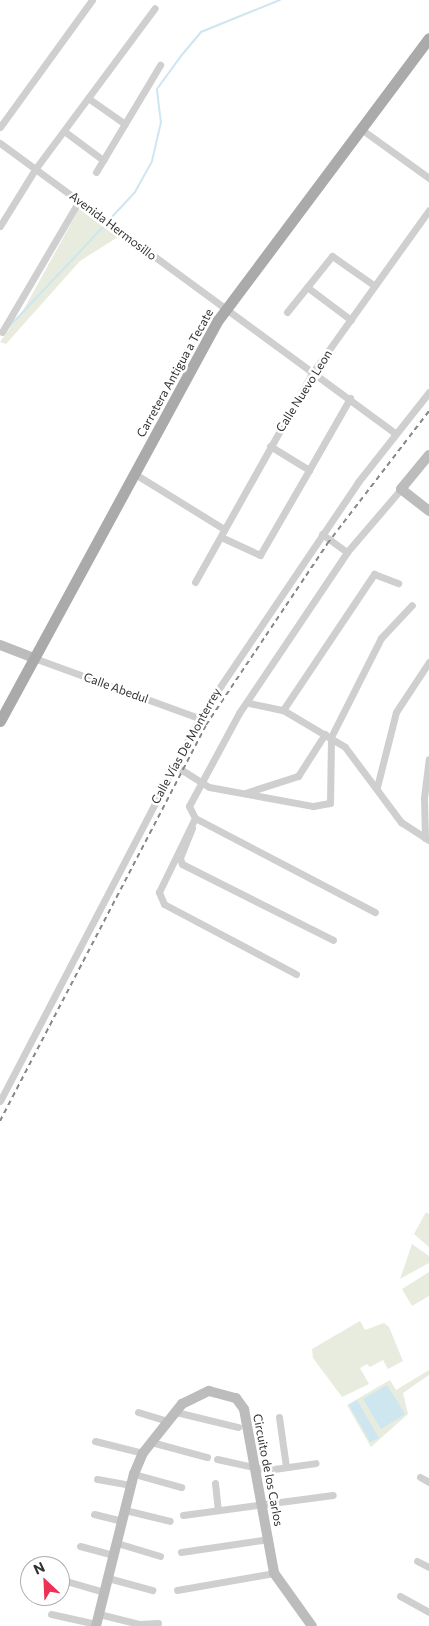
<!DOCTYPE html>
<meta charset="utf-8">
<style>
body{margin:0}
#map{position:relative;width:429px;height:1626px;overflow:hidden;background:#fff;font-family:Commissioner,sans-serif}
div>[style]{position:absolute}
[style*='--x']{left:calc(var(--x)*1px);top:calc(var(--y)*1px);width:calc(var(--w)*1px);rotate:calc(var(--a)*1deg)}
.green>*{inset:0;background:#e7ecde}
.water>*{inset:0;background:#cde6ef}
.stream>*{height:2px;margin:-1px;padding:0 1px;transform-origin:1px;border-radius:1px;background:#cde6ef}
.street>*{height:7px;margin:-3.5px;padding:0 3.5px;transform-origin:3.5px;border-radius:3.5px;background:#cfcfcf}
.secondary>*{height:10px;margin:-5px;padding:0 5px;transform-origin:5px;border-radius:5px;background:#bcbcbc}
.primary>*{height:11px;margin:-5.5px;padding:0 5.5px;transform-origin:5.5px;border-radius:5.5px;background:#aaa}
.rail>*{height:2px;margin-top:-1px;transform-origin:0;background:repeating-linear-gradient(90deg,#878787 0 5px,transparent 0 9px)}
span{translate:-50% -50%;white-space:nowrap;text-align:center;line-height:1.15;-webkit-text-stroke:5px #fff;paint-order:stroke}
.street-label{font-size:12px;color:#323232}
.north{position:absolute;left:20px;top:1556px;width:50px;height:50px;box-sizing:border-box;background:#fff;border:1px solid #adadad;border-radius:50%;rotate:335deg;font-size:14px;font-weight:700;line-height:20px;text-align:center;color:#323232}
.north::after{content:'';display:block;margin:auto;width:18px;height:22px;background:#ec3155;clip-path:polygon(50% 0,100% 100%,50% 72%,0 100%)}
</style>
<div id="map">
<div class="green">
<i style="clip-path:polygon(79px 209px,118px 237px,80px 261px,6px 344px,0 342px,24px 309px)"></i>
<i style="clip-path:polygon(426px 1212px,429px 1214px,429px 1247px,414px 1234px)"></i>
<i style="clip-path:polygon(412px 1244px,429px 1256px,429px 1263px,400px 1279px)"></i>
<i style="clip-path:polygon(429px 1272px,429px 1296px,412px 1306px,402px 1289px)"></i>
<i style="clip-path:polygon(360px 1321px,365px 1330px,384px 1323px,389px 1327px,403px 1361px,388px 1369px,383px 1360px,370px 1367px,367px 1364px,360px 1368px,369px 1384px,342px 1397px,313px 1358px,312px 1349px)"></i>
<i style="clip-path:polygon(429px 1370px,429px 1375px,403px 1393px,408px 1414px,371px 1447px,347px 1405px,390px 1380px,396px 1390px)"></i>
</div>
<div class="water">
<i style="clip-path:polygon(387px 1385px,405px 1414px,381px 1429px,363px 1399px)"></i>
<i style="clip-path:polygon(357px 1400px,379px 1438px,370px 1442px,349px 1405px)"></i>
</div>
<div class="stream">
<i style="--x:109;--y:220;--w:38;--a:-47"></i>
<i style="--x:135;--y:192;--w:35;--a:-61"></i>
<i style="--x:152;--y:161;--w:39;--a:-77"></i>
<i style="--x:161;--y:123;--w:34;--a:-97"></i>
<i style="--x:157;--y:89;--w:41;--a:-54"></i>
<i style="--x:181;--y:56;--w:31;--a:-50"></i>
<i style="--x:201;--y:32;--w:85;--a:-22.1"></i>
<i style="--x:5;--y:331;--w:147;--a:-46.7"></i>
</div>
<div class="street">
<i style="--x:88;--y:98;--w:45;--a:35.1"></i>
<i style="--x:0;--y:127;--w:157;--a:-54.1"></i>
<i style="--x:361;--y:129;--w:84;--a:35.8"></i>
<i style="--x:64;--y:131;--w:49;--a:36.6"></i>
<i style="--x:0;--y:143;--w:491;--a:36.3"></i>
<i style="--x:96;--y:172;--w:125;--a:-59.1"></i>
<i style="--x:0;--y:226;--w:68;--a:-58.2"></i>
<i style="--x:36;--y:168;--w:199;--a:-53.4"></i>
<i style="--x:307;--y:287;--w:55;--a:36.9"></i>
<i style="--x:287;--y:312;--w:72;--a:-51.2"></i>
<i style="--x:332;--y:256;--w:52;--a:34.9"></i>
<i style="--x:2;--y:332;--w:152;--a:-59.6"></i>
<i style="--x:270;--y:446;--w:46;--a:31.6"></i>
<i style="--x:309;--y:470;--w:83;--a:-60.3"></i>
<i style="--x:135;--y:474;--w:105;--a:31.7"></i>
<i style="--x:322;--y:534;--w:31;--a:36"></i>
<i style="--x:221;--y:537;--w:43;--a:24.8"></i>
<i style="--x:260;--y:555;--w:98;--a:-60"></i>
<i style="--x:195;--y:582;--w:241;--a:-60.7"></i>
<i style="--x:313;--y:372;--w:199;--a:-54.4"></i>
<i style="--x:34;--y:658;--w:176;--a:20"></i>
<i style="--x:249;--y:703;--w:35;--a:12"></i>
<i style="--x:283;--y:710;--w:72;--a:30.8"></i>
<i style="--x:345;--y:747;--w:94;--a:53.3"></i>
<i style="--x:401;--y:822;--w:33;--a:33"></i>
<i style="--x:283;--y:710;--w:164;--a:-56.2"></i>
<i style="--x:374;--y:574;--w:26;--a:21"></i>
<i style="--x:174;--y:765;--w:41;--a:32.2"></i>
<i style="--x:209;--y:787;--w:106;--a:10.4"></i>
<i style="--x:313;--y:806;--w:17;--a:-10"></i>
<i style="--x:330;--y:803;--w:66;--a:-89.1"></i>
<i style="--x:331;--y:737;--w:111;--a:-63.2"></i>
<i style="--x:381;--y:638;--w:45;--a:-46.8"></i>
<i style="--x:377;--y:787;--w:77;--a:-75.8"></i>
<i style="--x:396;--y:712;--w:60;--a:-56.6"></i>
<i style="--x:245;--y:793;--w:56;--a:-17.8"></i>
<i style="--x:298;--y:776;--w:50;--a:-57.3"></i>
<i style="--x:195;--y:818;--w:203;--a:27.6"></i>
<i style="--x:192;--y:828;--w:32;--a:112"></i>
<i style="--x:180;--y:858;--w:6;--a:72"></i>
<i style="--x:182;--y:864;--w:169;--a:26.7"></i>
<i style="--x:425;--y:838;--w:40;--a:-91.4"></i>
<i style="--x:424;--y:798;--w:39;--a:-83"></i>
<i style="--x:296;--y:974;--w:149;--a:-152.1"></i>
<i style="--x:164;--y:904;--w:13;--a:-113"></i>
<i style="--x:159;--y:892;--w:82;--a:-64.1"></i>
<i style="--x:195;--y:818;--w:13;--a:-117"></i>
<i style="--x:189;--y:806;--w:106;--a:-61.7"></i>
<i style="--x:239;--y:713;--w:194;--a:-56.1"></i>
<i style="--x:347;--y:552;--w:83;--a:-49.4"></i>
<i style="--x:0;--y:1101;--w:432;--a:-62.5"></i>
<i style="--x:199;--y:718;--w:285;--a:-56"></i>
<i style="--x:358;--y:482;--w:115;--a:-51.7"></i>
<i style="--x:138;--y:1412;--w:31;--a:17"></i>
<i style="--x:176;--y:1412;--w:64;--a:13.6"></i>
<i style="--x:279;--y:1417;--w:50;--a:82"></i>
<i style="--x:95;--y:1441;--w:49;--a:14"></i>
<i style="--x:151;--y:1442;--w:58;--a:15"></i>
<i style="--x:217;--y:1459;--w:51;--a:12.4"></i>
<i style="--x:267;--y:1470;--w:49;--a:-8.1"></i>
<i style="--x:134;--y:1474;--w:49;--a:15.5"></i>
<i style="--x:420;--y:1477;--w:10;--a:29"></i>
<i style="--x:97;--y:1479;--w:35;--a:10"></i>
<i style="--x:215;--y:1483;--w:27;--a:84"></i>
<i style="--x:125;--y:1510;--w:46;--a:13.7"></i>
<i style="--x:94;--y:1514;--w:29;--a:14"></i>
<i style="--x:183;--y:1515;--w:151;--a:-7.6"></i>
<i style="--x:117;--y:1543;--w:45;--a:16.8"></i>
<i style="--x:80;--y:1546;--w:35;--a:15"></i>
<i style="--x:181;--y:1552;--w:89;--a:-8.4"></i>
<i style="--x:417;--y:1561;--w:13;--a:27"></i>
<i style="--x:108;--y:1578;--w:46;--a:15.3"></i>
<i style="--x:66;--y:1581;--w:40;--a:16"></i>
<i style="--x:177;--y:1590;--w:98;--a:-9.9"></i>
<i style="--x:400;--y:1596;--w:33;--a:29"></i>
<i style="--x:51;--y:1614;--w:46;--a:12.5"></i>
<i style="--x:99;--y:1614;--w:41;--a:14"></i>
<i style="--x:139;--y:1624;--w:19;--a:-3"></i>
</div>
<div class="secondary">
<i style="--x:429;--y:455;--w:44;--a:129.5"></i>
<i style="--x:401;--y:489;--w:36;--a:38"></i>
<i style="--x:0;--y:645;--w:36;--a:21"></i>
<i style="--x:96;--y:1626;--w:157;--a:-76"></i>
<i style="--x:134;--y:1474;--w:23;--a:-67"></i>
<i style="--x:143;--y:1453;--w:63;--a:-51.5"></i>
<i style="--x:182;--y:1404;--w:30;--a:-26"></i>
<i style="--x:209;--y:1391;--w:28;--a:15"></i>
<i style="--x:236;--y:1398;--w:14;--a:54"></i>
<i style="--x:244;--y:1409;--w:167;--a:79.6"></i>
<i style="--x:274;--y:1573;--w:65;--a:54.4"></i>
</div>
<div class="primary">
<i style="--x:0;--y:721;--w:456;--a:-61.5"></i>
<i style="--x:218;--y:320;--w:352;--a:-53.2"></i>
</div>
<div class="rail">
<i style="--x:0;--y:1121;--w:446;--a:-62.5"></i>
<i style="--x:206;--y:725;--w:218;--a:-56.2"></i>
<i style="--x:327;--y:544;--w:168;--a:-52.5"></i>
</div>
<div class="street-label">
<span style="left:113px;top:226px;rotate:37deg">Avenida Hermosillo</span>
<span style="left:175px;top:373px;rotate:-61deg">Carretera Antigua a Tecate</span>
<span style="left:304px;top:391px;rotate:-58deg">Calle Nuevo Leon</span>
<span style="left:116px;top:688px;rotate:20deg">Calle Abedul</span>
<span style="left:186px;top:746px;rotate:-61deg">Calle Vías De Monterrey</span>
<span style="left:268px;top:1470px;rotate:79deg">Circuito de los Carlos</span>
</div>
<div class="north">N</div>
</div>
